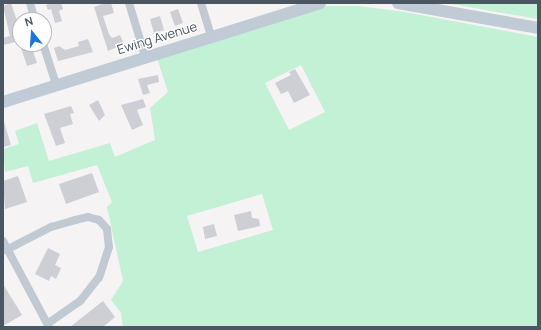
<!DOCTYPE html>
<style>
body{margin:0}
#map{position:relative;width:541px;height:330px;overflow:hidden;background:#f5f3f3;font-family:Manrope,sans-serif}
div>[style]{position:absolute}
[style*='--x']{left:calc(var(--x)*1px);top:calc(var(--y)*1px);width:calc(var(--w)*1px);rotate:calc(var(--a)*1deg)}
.green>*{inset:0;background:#c3f1d5}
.building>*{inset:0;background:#cdcfd5}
.street>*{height:8px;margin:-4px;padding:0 4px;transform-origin:4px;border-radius:4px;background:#c1cad2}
.secondary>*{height:12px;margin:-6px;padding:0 6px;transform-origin:6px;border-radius:6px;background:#c1cbd6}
span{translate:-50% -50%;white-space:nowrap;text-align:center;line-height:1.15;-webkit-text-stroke:3px #fff;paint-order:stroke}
.street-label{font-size:13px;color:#4a5661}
.frame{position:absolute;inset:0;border:4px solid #4a5661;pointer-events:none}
.north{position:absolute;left:12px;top:12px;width:40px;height:40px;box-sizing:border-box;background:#fff;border:1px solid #b7bbc0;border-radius:50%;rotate:343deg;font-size:11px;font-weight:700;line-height:16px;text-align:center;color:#4a5661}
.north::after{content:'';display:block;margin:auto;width:14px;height:18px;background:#1a73e8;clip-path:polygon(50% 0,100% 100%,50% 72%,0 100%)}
</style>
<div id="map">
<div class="green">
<i style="clip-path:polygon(446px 3px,538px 3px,538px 19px)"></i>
<i style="clip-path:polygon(evenodd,326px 6px,359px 6px,405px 12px,538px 37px,538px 327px,123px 327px,121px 313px,111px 300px,123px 281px,107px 207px,112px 202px,97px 165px,33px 183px,28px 166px,5px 172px,3px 149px,19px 144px,15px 131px,37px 123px,49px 161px,110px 143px,115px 157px,155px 140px,150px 108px,168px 92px,157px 58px,326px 6px,301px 65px,325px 112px,289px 130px,265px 83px,301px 65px,326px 6px,262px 194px,273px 230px,198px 252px,187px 216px,262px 194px)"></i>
</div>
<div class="building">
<i style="clip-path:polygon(11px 3px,18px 24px,20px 41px,3px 45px,3px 38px,10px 36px,3px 6px)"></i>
<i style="clip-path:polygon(52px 3px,61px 3px,63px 9px,59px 11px,62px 21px,55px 23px,51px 9px,48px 10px,46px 5px)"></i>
<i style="clip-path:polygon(105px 3px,111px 3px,114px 13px,103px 16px,109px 34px,112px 38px,120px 35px,124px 44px,108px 51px,94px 7px)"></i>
<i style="clip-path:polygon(178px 9px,183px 23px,175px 26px,170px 12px)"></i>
<i style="clip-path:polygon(160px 16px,164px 30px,154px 33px,150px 19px)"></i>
<i style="clip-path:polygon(88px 39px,93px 52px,58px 61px,54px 48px,59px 46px,65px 50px,79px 46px,78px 42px)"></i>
<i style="clip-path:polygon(31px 45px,37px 63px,27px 66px,21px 48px)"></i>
<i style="clip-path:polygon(295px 69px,310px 95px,294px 103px,288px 91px,281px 94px,275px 83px,291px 75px,289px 72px)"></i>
<i style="clip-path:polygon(158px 75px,159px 82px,147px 85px,150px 93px,143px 95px,138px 79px)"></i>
<i style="clip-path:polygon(143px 99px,146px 107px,137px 110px,143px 125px,132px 130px,121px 105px)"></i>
<i style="clip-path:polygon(98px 100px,105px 115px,99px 121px,89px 105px)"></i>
<i style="clip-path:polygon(71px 106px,74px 113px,70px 114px,73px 124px,60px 128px,65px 143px,56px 146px,44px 114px)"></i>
<i style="clip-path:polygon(4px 122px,11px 145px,3px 147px,3px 123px)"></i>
<i style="clip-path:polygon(92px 173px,99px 192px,66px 204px,59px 184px)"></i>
<i style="clip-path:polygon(18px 176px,27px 202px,5px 209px,3px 181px)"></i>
<i style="clip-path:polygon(251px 211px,252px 218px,259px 219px,260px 226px,238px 231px,234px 215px)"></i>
<i style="clip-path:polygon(214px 224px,217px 236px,205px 239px,203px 227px)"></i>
<i style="clip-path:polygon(48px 248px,60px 254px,55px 265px,61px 268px,56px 279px,51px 276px,49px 281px,35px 274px)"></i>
<i style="clip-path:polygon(3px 284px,22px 315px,3px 326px)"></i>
<i style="clip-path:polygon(103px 301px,115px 317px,103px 327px,70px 327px)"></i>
</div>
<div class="street">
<i style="--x:30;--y:3;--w:18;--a:74"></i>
<i style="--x:129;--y:3;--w:55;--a:73.2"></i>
<i style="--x:201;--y:3;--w:34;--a:73"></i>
<i style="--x:43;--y:44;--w:42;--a:72"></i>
<i style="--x:3;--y:241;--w:98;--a:61.9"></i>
<i style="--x:6;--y:250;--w:51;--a:-27.1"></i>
<i style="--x:51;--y:227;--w:25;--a:-16"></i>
<i style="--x:75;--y:220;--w:13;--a:-13"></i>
<i style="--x:88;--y:217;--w:11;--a:15"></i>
<i style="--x:99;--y:220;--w:12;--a:48"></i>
<i style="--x:107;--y:229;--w:18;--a:84"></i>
<i style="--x:109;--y:247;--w:32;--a:108"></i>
<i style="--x:99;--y:277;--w:31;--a:128"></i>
<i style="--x:80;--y:301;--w:38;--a:145"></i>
</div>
<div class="secondary">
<i style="--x:398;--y:3;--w:142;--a:10.1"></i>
<i style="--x:3;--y:102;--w:332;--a:-17.3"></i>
</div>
<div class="street-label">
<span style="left:157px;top:38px;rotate:-17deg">Ewing Avenue</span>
</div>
<div class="frame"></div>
<div class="north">N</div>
</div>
